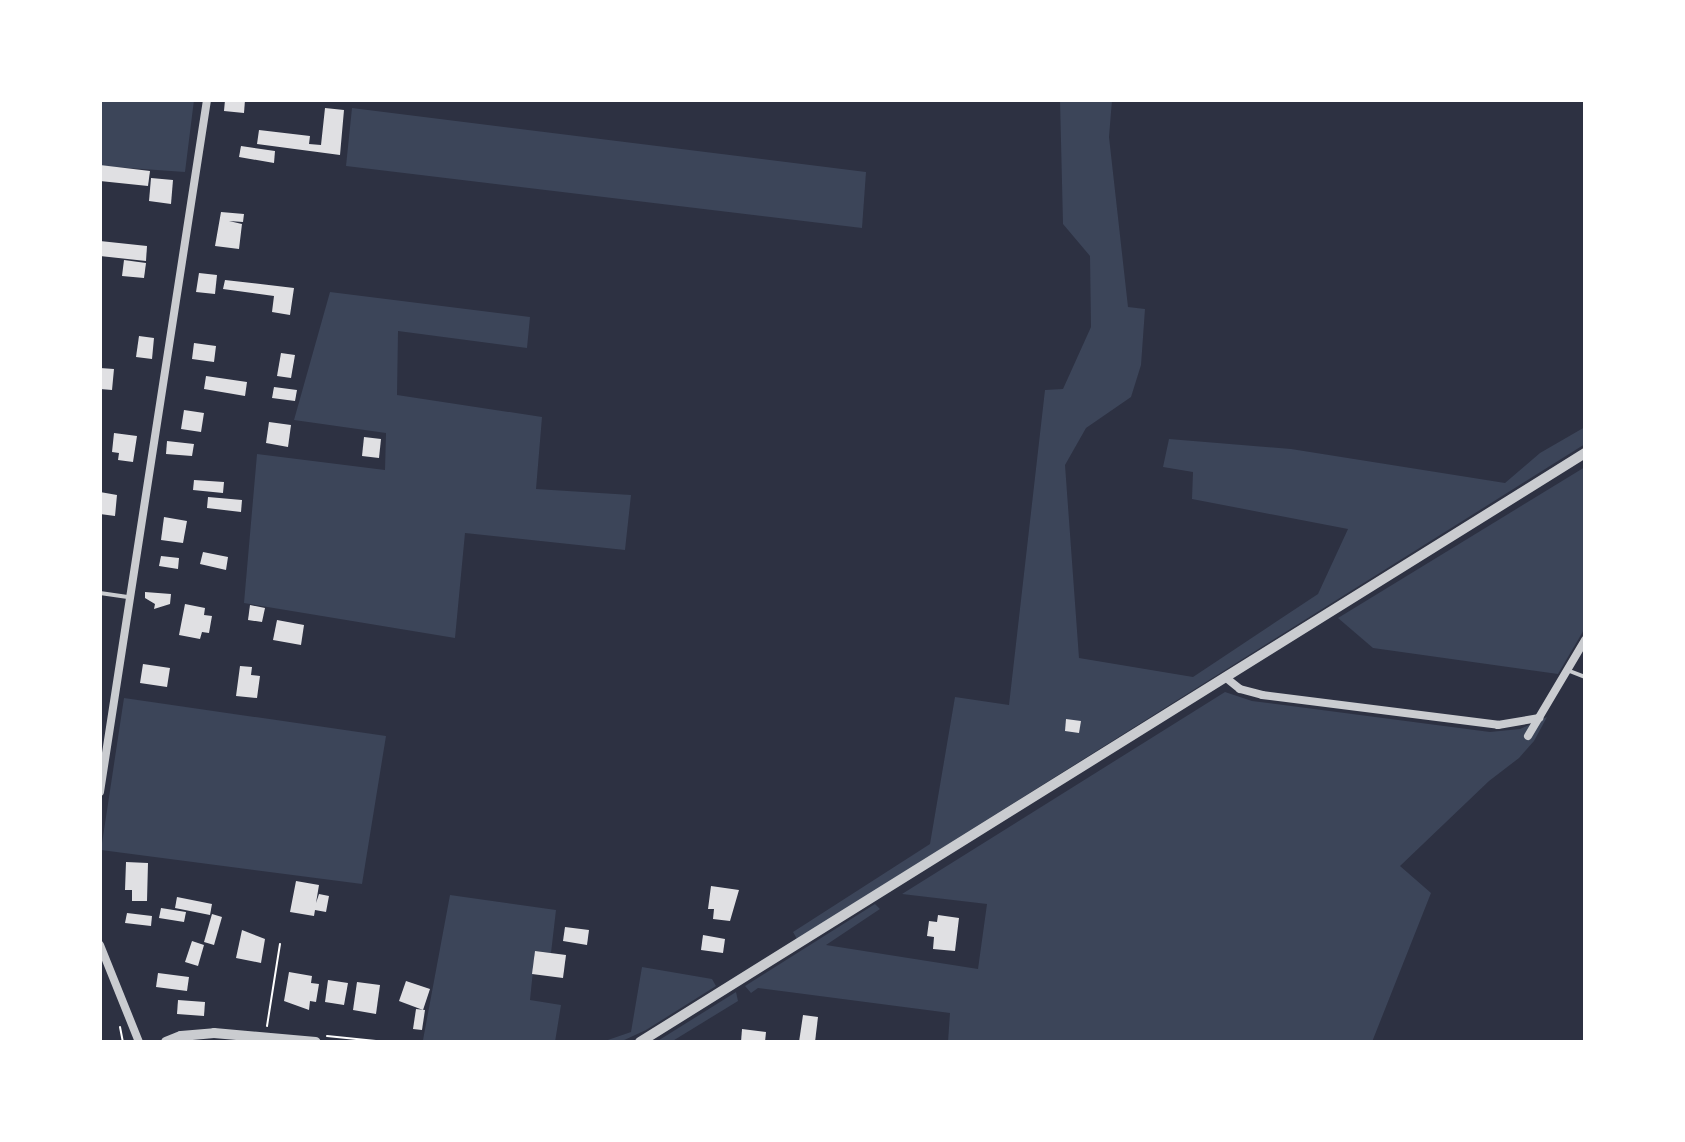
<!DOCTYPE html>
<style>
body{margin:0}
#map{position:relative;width:1685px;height:1142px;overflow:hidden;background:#2d3142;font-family:Quicksand,sans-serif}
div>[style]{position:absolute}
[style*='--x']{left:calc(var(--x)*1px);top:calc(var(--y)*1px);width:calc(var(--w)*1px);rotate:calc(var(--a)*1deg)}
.green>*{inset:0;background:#3c4559}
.building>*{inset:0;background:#e0e0e3}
.path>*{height:2px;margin:-1px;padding:0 1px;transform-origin:1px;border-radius:1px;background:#fff}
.service>*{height:4px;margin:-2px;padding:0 2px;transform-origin:2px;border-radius:2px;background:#caccd0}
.minor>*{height:8px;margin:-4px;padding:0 4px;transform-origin:4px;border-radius:4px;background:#caccd0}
.tertiary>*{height:10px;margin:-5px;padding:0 5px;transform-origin:5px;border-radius:5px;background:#caccd0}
span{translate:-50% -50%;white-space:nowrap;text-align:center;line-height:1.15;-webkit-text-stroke:7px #fff;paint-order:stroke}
.frame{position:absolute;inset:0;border:102px solid #fff;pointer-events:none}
</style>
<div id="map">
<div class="green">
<i style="clip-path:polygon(100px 100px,194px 100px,185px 172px,100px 166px)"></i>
<i style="clip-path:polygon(1060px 100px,1112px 100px,1109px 137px,1128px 307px,1145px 309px,1141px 365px,1131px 397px,1086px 428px,1065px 465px,1079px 658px,1193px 677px,1318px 594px,1348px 529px,1192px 499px,1193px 472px,1163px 467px,1169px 439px,1291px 449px,1505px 483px,1540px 453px,1585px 427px,1585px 444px,797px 939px,793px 932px,930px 844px,955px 697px,1009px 705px,1045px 390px,1063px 389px,1091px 327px,1090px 256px,1063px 224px)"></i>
<i style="clip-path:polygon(352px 108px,866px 172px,862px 228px,346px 166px)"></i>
<i style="clip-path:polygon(330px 292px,530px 317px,527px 348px,398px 331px,397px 395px,542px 417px,536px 489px,631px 495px,625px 550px,465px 533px,455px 638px,244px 603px,257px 454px,385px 470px,386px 433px,294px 420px)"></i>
<i style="clip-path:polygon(1585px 467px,1585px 628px,1558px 674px,1373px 648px,1338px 618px)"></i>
<i style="clip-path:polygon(1225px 692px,1252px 701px,1490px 732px,1520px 729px,1547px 717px,1534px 741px,1519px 758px,1489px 781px,1400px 866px,1431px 893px,1372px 1042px,948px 1042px,950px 1013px,758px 988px,751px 993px,745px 986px,875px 904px,880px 909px,826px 945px,978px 969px,987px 904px,902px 894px)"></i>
<i style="clip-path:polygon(124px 698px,386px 736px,362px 884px,101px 850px)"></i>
<i style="clip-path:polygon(450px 895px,556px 910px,551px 953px,535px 951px,530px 1000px,561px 1005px,555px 1042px,423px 1040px)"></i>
<i style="clip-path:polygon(642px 967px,712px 979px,716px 986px,646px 1030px,620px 1042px,602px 1042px,631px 1032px)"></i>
<i style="clip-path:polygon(736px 992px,738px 1001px,671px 1042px,656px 1042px)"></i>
</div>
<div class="building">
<i style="clip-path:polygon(225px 100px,245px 100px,244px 113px,224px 111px)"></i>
<i style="clip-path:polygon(325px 108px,344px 110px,340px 155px,257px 144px,259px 130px,310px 136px,309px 144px,321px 145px)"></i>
<i style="clip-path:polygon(241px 146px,275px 151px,274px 163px,239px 157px)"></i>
<i style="clip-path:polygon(100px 165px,150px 171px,148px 186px,100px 181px)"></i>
<i style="clip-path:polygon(151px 178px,173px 180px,171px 204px,149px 201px)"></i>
<i style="clip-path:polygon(221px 212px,244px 214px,243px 222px,229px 221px,242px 224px,239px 249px,215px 246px)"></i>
<i style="clip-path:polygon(100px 241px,147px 246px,146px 261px,100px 256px)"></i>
<i style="clip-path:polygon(124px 260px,146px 263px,144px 278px,122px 276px)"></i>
<i style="clip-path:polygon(199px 273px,217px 275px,215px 294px,196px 292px)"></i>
<i style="clip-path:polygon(225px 280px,294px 288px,290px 315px,272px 312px,274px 296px,223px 289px)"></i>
<i style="clip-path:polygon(139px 336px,154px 338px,152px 359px,136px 357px)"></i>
<i style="clip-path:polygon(194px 343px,216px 346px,214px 362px,192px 359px)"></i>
<i style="clip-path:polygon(281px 353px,295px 355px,291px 378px,277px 376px)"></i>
<i style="clip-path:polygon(100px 368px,114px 369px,112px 390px,100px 389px)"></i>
<i style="clip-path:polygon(206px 376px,247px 382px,245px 396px,204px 389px)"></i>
<i style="clip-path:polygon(274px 387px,297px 390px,295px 401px,272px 398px)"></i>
<i style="clip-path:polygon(184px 410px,204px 413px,201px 432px,181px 429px)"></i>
<i style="clip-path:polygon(269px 422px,291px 425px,288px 447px,266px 443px)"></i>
<i style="clip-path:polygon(114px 433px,137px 436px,133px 462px,118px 460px,119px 453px,112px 452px)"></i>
<i style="clip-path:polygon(364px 437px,381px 439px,379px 458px,362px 456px)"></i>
<i style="clip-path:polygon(167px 441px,194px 444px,192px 456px,166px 454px)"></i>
<i style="clip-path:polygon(194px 480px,224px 482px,223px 493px,193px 490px)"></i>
<i style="clip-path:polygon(100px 492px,117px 495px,115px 516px,100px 514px)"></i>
<i style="clip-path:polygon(208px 497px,242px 500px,241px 512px,207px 508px)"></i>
<i style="clip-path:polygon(164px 517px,187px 521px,183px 543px,161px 540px)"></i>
<i style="clip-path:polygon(203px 552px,228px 557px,226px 570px,200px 564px)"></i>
<i style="clip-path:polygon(161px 556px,179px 558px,178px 569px,159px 566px)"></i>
<i style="clip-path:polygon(145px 592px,171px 594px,170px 604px,154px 609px,155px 604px,145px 598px)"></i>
<i style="clip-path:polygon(185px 604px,205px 608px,204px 615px,212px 616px,209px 633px,202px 632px,200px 639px,179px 635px)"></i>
<i style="clip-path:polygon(250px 605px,265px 608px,262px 622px,248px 620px)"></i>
<i style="clip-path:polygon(277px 620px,304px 625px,301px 645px,273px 640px)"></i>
<i style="clip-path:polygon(143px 664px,170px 668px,167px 687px,140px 683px)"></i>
<i style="clip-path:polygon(240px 666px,252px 667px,251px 675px,260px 676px,257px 698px,236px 696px)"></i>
<i style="clip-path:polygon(1066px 719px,1081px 721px,1079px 733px,1065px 731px)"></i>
<i style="clip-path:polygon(126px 862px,148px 863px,147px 901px,132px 901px,132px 890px,125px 890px)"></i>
<i style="clip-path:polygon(296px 881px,319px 885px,316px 903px,319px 894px,329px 896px,326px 912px,315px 910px,314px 916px,290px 912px)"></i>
<i style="clip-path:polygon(711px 886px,739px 890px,730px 921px,713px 919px,714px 909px,708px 909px)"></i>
<i style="clip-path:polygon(177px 897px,212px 904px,210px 915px,175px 908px)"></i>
<i style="clip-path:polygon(161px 908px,186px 912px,184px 922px,159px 918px)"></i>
<i style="clip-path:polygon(127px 913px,152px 916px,151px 926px,125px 923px)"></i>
<i style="clip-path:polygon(212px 914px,222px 917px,214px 945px,204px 942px)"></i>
<i style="clip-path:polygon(938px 915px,959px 918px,955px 951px,933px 949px,934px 937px,927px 936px,929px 921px,937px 922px)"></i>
<i style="clip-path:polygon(565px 927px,589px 930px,587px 945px,563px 941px)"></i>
<i style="clip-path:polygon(242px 930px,265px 939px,261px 963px,236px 958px)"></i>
<i style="clip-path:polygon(703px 935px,725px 939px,723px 953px,701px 950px)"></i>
<i style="clip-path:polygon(192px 941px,204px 945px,198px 966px,185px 962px)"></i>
<i style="clip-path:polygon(535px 951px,566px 955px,563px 978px,532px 974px)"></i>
<i style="clip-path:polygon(289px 972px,312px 976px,311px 983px,319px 984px,316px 1002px,310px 1001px,309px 1010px,284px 1001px)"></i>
<i style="clip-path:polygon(158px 973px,189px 977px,187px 991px,156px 987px)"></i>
<i style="clip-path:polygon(328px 980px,348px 983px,344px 1005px,325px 1002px)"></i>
<i style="clip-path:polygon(406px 981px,430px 989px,423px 1010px,399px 1001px)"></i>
<i style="clip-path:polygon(357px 982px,380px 985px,376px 1014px,353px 1010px)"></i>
<i style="clip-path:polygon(178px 1000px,205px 1002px,204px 1016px,177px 1014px)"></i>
<i style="clip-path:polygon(416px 1009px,425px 1010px,422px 1030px,413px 1029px)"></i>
<i style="clip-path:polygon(803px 1015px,818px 1017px,815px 1042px,799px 1042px)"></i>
<i style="clip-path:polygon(742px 1029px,766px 1032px,765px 1042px,741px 1042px)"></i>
</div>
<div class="path">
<i style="--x:267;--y:1026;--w:83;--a:-81"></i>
<i style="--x:120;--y:1027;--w:15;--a:79"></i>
<i style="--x:327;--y:1036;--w:59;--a:5.8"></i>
</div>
<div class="service">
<i style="--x:100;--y:593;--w:28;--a:8"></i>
<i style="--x:1567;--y:670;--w:19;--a:21"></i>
</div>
<div class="minor">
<i style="--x:1225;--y:677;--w:19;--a:39"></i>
<i style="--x:1240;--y:689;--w:23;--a:15"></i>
<i style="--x:1262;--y:695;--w:238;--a:7.2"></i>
<i style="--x:1498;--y:725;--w:42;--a:-9.7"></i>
<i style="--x:1528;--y:736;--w:112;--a:-59.3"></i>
<i style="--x:100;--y:792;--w:700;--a:-81.21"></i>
<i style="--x:100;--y:945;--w:105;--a:68.1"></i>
</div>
<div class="tertiary">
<i style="--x:166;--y:1042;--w:16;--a:-22"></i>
<i style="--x:181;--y:1036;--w:33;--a:-5"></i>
<i style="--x:214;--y:1033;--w:102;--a:5"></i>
<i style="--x:640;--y:1042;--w:1114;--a:-31.93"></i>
</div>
<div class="frame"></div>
</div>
